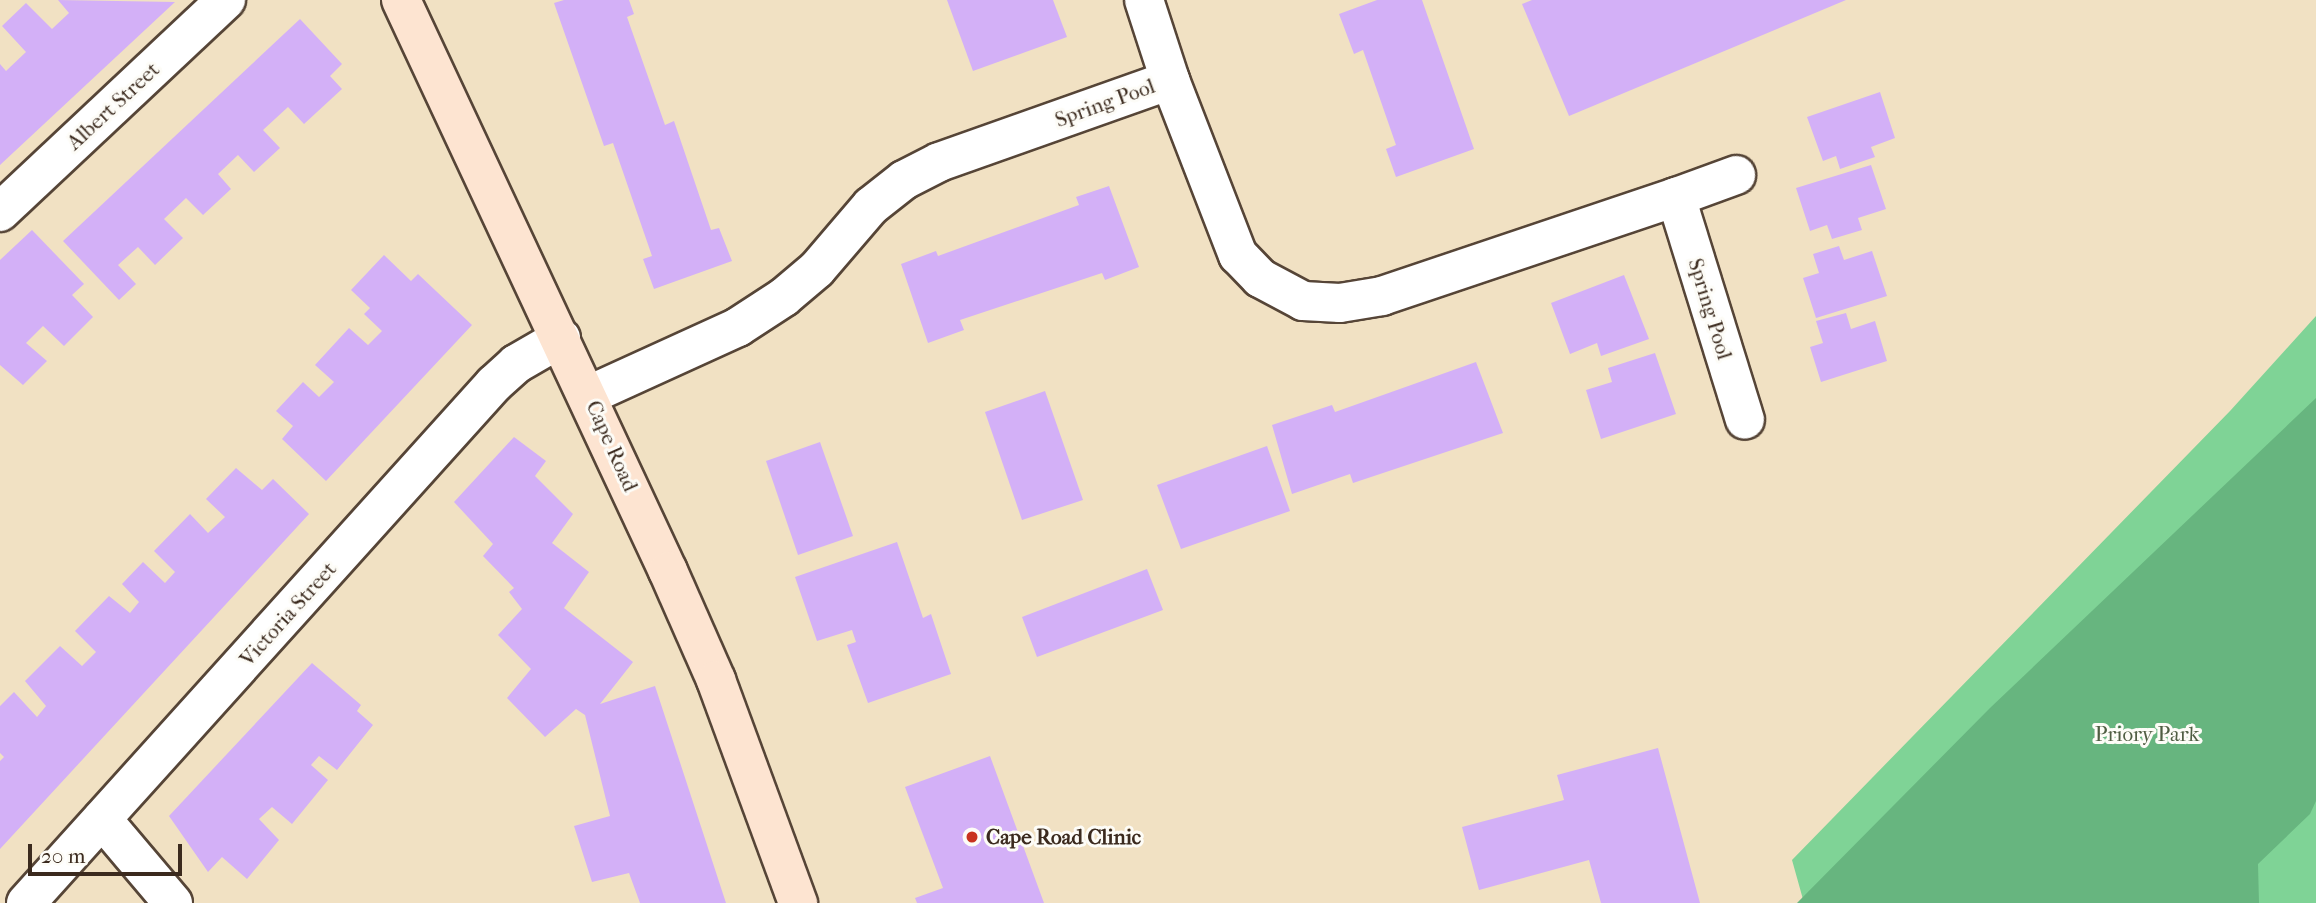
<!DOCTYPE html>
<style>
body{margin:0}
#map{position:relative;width:2316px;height:903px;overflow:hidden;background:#f1e1c3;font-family:"IM FELL French Canon",serif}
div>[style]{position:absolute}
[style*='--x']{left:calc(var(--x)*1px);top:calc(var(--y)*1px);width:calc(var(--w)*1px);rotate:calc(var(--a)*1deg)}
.green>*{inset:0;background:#7fd396}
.forest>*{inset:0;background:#67b57f}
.building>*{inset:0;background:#d3b0f7}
.roads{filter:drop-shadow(2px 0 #564537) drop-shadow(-2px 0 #564537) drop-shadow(0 2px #564537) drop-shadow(0 -2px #564537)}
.street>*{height:38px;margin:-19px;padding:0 19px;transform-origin:19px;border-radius:19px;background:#fff}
.secondary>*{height:38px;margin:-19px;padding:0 19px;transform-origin:19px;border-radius:19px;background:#fde4d1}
.dots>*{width:19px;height:19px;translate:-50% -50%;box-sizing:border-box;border:4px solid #fdfcf7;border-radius:50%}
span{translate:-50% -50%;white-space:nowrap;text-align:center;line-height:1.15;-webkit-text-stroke:6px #fdfcf7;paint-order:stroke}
.street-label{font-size:21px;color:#3b2a1e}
.park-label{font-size:21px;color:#4f5d42}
.poi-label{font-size:21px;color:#3b2a1e;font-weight:700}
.left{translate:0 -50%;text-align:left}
.scale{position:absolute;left:28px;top:844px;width:154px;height:32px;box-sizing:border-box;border:4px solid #3b2a1e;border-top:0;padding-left:9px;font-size:21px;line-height:24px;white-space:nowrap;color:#3b2a1e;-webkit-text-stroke:5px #fdfcf7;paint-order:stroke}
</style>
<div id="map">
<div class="green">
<i style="clip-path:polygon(2316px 316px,2316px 903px,1804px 903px,1792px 860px,2230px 411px)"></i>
</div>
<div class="forest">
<i style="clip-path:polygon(2316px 398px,2316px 801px,2310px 814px,2258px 864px,2259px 903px,1797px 903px,1990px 708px)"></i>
</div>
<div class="building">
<i style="clip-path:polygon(58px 0,175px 2px,0 165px,0 64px,6px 71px,26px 52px,2px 26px,26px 3px,52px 29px,69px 13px)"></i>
<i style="clip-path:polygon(564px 0,629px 0,634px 14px,627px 17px,665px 125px,674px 121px,711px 230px,719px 228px,732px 261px,654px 289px,643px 259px,652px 256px,613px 143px,604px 146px,554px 3px)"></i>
<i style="clip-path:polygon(947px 0,1053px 0,1067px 37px,973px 71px)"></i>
<i style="clip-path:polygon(1377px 0,1422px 0,1474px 149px,1396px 177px,1386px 149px,1396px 145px,1363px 50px,1354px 54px,1339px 14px)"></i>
<i style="clip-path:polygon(1532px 0,1846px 0,1569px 116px,1522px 4px)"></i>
<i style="clip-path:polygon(300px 19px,342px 64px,330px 76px,342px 89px,304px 124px,288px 107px,263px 130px,280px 148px,254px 172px,238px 155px,218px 174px,231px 189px,203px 215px,186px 198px,164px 219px,183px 238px,155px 265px,138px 247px,118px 265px,136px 284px,119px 300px,63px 241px)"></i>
<i style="clip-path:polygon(1880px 92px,1895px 138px,1871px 147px,1875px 157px,1840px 169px,1836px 156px,1823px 161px,1807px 117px)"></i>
<i style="clip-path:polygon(1871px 165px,1886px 209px,1858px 218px,1862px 230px,1832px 239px,1827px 225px,1810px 231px,1796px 188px)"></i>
<i style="clip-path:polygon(1109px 186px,1139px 267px,1105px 280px,1102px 273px,960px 320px,964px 330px,928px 343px,901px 264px,936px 251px,938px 256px,1079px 205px,1076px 197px)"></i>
<i style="clip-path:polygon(32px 230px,84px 284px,72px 295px,93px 317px,64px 346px,43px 326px,26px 343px,47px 361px,23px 385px,0 365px,0 260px)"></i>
<i style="clip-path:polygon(1839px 246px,1844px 260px,1872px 251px,1887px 296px,1816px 318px,1803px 278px,1819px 273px,1813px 254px)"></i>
<i style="clip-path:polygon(384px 255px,411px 281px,418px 274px,472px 325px,326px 481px,282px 439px,293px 426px,276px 411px,303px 382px,319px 397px,334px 382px,315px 365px,349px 328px,368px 345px,382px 331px,364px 314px,370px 308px,351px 290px)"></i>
<i style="clip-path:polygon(1624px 275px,1649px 339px,1601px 356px,1597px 343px,1570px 354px,1551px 303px)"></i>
<i style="clip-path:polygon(1846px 313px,1851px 329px,1875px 321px,1887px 361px,1821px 382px,1810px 347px,1823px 343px,1816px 321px)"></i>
<i style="clip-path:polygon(1655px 353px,1676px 414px,1601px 439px,1586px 390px,1612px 382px,1608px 368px)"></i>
<i style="clip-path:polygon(1476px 362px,1503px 433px,1353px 483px,1350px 474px,1292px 494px,1272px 425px,1332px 405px,1335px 412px)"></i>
<i style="clip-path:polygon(1045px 391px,1083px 500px,1022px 520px,985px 412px)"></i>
<i style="clip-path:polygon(514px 437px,546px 461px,535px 476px,573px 514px,552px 543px,589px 572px,564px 608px,633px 662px,600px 704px,655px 686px,726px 903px,640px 903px,629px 873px,592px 882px,574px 826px,610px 816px,585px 715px,576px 709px,545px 737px,507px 698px,531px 669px,498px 635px,522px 609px,509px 592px,514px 588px,483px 556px,493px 544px,454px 502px)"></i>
<i style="clip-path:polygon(820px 442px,853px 536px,798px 555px,766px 461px)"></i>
<i style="clip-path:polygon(1267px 446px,1290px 511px,1181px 549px,1157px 485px)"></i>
<i style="clip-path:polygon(236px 468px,262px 490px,273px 479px,309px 514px,0 849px,0 761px,4px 757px,0 753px,0 706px,14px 692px,37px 717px,46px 706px,25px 681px,60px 646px,82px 666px,96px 652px,75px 631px,109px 596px,130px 613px,139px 602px,122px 584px,143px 562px,165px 583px,175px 572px,154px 551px,190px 514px,208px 533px,225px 517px,206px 499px)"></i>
<i style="clip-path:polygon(897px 542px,923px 618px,931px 614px,951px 674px,868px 703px,847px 645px,856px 642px,852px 630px,817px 641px,795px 577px)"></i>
<i style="clip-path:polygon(1147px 569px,1163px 610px,1037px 657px,1022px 617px)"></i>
<i style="clip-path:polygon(312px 663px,361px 705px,357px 711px,373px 725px,337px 770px,319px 756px,311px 765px,328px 780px,292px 824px,272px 807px,259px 819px,279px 840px,247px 879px,222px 857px,208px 872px,169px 816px)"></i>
<i style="clip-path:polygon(1658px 748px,1700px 903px,1601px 903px,1589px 860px,1479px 890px,1462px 827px,1564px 800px,1557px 775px)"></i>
<i style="clip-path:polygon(990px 756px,1044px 903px,917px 903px,915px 898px,943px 888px,905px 787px)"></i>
</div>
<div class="roads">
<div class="street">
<i style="--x:1144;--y:0;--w:84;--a:72"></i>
<i style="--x:1676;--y:197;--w:64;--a:-20.1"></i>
<i style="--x:0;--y:212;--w:310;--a:-43.2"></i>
<i style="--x:589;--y:395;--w:164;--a:-24.5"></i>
<i style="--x:738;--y:327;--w:55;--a:-33.1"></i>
<i style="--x:784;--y:297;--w:43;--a:-40.3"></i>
<i style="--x:817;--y:269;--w:83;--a:-49.4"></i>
<i style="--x:871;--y:206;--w:42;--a:-38.2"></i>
<i style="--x:904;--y:180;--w:39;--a:-27"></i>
<i style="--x:939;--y:162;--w:245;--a:-19.5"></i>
<i style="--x:1170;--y:80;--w:188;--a:68.8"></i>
<i style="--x:1238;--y:255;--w:32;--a:46"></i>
<i style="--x:1260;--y:278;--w:49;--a:28.1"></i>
<i style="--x:1303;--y:301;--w:37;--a:3"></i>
<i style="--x:1340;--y:303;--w:43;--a:-9.5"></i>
<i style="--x:1382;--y:296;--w:310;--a:-18.6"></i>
<i style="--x:1676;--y:197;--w:233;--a:72.8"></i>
<i style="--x:102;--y:819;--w:110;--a:49.8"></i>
<i style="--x:26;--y:903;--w:699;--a:-47.96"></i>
<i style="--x:494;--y:384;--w:30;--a:-42"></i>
<i style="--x:516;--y:364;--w:52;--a:-30"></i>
</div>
<div class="secondary">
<i style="--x:401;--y:0;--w:630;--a:64.94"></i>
<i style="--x:668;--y:571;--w:119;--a:66.2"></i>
<i style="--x:716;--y:680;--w:238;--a:69.8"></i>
</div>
</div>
<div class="dots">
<i style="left:972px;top:837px;background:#c8321e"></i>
</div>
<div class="street-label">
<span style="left:1105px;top:103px;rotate:-20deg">Spring Pool</span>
<span style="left:113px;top:106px;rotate:-43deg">Albert Street</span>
<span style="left:1710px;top:309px;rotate:73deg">Spring Pool</span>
<span style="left:612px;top:446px;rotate:66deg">Cape Road</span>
<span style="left:288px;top:614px;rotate:-48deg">Victoria Street</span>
</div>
<div class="park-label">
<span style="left:2147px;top:734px">Priory Park</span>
</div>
<div class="poi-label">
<span class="left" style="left:986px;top:837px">Cape Road Clinic</span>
</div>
<div class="scale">20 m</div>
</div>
